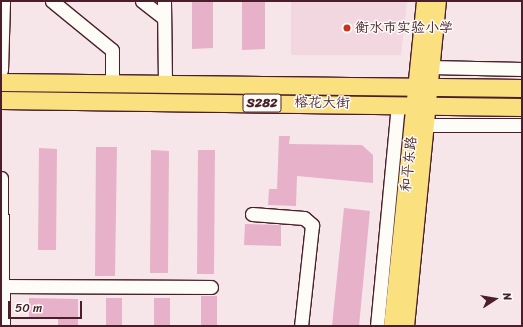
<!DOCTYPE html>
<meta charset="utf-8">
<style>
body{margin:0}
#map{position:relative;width:523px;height:327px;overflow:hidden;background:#f6e6ea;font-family:Sriracha,"LXGW WenKai TC",sans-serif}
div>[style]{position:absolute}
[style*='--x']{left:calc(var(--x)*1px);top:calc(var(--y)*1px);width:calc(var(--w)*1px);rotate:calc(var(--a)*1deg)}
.built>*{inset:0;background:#f2d6e0}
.building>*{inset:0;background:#e7b1ca}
.roads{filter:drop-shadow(1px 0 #4a1f2b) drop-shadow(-1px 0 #4a1f2b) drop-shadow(0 1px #4a1f2b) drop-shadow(0 -1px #4a1f2b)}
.minor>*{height:13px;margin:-6.5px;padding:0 6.5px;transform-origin:6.5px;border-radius:6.5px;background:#fdfcf7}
.major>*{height:17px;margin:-8.5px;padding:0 8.5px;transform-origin:8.5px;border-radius:8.5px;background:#fbe080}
.dots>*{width:11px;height:11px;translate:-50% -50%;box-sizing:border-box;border:2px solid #fdfcf7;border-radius:50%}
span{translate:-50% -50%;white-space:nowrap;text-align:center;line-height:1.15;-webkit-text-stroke:3px #fdfcf7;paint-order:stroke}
.shield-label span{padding:1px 3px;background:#fdfcf7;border:1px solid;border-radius:3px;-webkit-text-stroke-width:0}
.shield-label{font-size:13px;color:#4a1f2b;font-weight:700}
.poi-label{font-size:14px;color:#4a1f2b}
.left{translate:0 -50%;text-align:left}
.street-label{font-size:14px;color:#4a1f2b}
.frame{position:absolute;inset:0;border:2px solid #4a1f2b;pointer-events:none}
.north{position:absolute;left:475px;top:279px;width:40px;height:40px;-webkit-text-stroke:3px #fdfcf7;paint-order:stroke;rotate:78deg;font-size:11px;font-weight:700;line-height:16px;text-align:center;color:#4a1f2b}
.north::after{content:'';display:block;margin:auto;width:14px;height:18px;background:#4a1f2b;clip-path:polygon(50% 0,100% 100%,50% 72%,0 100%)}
.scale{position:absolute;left:8px;top:301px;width:74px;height:18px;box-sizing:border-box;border:2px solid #4a1f2b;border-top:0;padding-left:5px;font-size:12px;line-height:14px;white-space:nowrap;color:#4a1f2b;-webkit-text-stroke:3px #fdfcf7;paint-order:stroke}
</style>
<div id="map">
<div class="built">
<i style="clip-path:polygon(291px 1px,407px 1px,401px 55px,291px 55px)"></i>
</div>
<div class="building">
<i style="clip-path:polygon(192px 1px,213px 1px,213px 48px,192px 49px)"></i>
<i style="clip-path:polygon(242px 1px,265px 1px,265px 49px,242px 50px)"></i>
<i style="clip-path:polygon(279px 136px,290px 136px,289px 144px,362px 145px,373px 155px,373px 183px,297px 176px,296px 206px,268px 205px,269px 189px,277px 189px)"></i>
<i style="clip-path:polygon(96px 147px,117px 147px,115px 276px,95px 276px)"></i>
<i style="clip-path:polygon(39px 148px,57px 149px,56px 250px,38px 250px)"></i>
<i style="clip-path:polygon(151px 150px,169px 151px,168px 273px,150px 273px)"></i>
<i style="clip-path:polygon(198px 150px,215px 150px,214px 274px,197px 274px)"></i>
<i style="clip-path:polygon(344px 208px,370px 211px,359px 326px,332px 326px)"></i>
<i style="clip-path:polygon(245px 224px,281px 225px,281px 246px,244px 245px)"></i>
<i style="clip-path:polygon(201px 296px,217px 296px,217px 326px,201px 326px)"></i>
<i style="clip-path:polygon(29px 298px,78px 299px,78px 326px,58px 326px,58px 318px,29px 318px)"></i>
<i style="clip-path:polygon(106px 298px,122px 298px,122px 326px,106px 326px)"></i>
<i style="clip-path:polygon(154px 298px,170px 298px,170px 326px,154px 326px)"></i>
</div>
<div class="roads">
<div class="minor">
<i style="--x:52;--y:1;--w:77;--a:39.2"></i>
<i style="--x:112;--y:50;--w:33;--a:90"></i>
<i style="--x:142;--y:1;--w:28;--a:38"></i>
<i style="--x:164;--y:1;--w:83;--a:89.3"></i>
<i style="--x:430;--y:67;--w:92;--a:1.2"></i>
<i style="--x:1;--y:70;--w:69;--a:-88.3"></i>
<i style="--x:425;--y:125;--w:97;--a:0"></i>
<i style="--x:1;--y:178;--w:148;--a:89.2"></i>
<i style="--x:252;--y:214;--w:52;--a:4.4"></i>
<i style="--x:304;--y:218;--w:11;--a:41"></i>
<i style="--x:312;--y:225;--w:102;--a:96.2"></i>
<i style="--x:3;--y:286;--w:208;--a:0.3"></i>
<i style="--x:377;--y:326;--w:223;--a:-84.6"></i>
</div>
<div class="major">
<i style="--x:1;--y:82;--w:521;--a:0.66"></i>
<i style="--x:1;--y:100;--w:521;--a:0.77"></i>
<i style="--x:392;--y:326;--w:327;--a:-84.2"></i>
<i style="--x:405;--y:326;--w:327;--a:-84.4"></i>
</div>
</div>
<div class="dots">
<i style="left:347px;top:28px;background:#c8321e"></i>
</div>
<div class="shield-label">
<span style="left:262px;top:103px">S282</span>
</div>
<div class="poi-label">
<span class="left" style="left:355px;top:28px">衡水市实验小学</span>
</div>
<div class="street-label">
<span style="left:322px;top:103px;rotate:1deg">榕花大街</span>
<span style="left:409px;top:164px;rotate:-84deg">和平东路</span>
</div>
<div class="frame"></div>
<div class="north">N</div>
<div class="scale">50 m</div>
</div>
